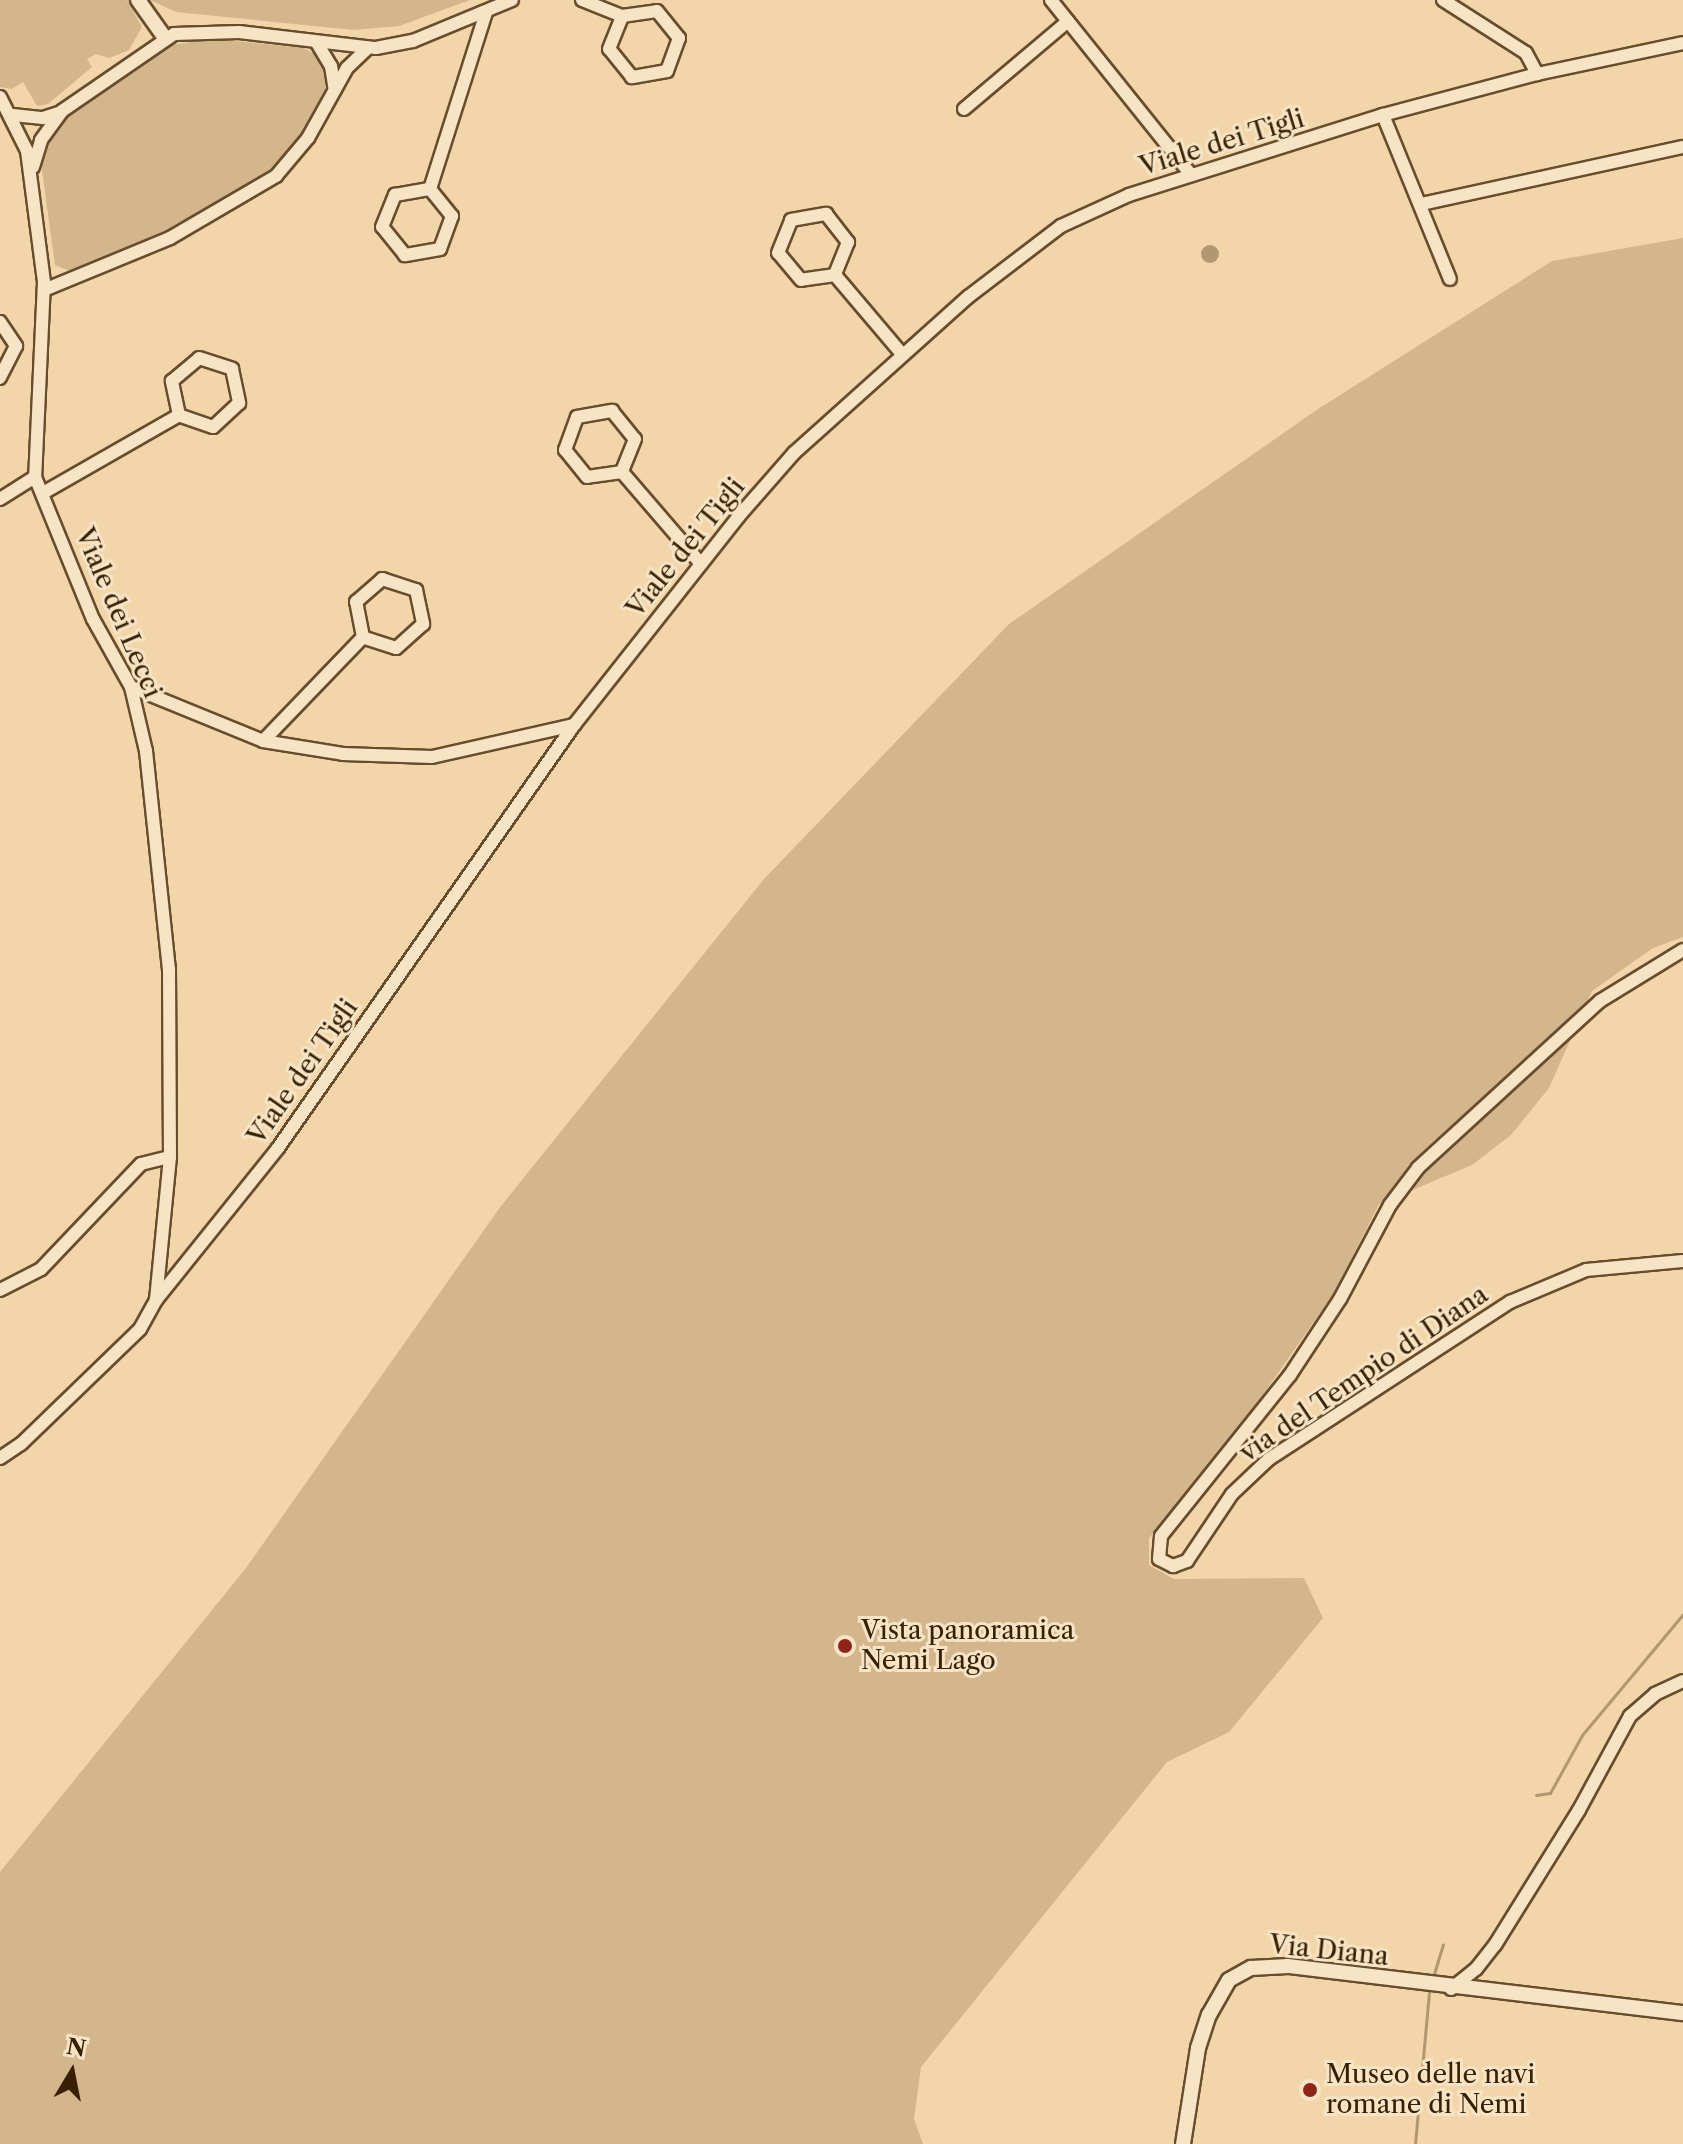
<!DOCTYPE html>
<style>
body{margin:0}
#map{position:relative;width:1683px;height:2144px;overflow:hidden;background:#f2d5a8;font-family:"Libre Caslon Text",serif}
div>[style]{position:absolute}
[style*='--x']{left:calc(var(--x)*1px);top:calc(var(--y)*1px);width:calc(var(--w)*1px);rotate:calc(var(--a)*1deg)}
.green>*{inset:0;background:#d3b68c}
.water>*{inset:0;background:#b39770}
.round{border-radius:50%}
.stream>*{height:3px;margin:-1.5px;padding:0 1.5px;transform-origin:1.5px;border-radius:1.5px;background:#b39770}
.roads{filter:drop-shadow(2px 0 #684d2c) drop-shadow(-2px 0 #684d2c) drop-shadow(0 2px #684d2c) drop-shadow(0 -2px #684d2c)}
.minor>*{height:12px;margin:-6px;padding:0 6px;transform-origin:6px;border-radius:6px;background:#f7e4c6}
.tertiary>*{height:14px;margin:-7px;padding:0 7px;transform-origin:7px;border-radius:7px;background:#f7e4c6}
.dots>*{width:22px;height:22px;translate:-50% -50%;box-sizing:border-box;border:4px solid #f7e4c6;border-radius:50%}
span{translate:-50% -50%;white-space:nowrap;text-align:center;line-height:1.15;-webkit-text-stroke:6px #f7e4c6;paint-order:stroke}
.street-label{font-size:26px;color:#3a2003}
.poi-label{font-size:26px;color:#3a2003}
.left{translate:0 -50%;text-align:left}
.north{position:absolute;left:32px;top:2032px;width:80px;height:80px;-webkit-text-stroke:6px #f7e4c6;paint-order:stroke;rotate:10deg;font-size:22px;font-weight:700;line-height:32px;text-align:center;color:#3a2003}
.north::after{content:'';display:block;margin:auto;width:28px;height:36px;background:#3a2003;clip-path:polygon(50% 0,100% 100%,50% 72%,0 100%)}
</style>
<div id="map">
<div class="green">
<i style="clip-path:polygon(0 0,127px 0,142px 27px,129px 50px,109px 58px,96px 54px,87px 59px,92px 67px,48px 104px,37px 106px,23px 82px,12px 89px,0 87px)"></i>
<i style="clip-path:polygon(150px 0,470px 0,399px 26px,354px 30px,176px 12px)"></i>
<i style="clip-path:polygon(215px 39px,304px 48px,316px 55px,326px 77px,324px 103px,292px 153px,258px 182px,160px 235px,84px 269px,72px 272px,55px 265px,41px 163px,58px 123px,170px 45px)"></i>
<i style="clip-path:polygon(1683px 238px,1683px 937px,1653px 948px,1592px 991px,1549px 1088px,1511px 1135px,1472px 1165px,1379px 1204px,1334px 1293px,1218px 1459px,1149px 1538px,1149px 1565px,1174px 1579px,1304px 1578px,1323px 1618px,1229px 1732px,1167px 1762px,921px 2067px,914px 2119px,923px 2144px,0 2144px,0 1872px,246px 1568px,501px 1206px,764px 879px,1009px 624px,1318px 409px,1552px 261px)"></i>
</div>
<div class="water">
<i class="round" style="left:1201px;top:245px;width:18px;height:18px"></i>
</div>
<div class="stream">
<i style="--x:1536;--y:1795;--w:14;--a:-8"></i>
<i style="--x:1550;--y:1793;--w:66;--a:-61.1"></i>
<i style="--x:1582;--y:1735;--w:158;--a:-50.1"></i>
<i style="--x:1433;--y:1977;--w:34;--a:-73"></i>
<i style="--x:1421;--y:2080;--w:88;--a:-84.8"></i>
<i style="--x:1415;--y:2144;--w:44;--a:-84.8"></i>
</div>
<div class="roads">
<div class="minor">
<i style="--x:582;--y:0;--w:43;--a:21.8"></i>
<i style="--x:1051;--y:0;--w:224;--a:51.3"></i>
<i style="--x:1443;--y:0;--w:98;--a:32.6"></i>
<i style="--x:1526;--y:53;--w:24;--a:62"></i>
<i style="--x:657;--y:11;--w:35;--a:51"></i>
<i style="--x:679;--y:38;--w:35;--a:110"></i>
<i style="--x:667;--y:71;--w:36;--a:170"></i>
<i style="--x:632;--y:77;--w:36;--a:-129"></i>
<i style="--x:609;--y:49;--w:35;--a:-68"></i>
<i style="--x:622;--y:16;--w:35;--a:-8"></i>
<i style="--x:317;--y:43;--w:27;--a:59"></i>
<i style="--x:331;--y:66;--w:24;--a:81"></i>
<i style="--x:0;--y:97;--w:60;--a:63.4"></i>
<i style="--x:27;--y:151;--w:132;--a:82.6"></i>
<i style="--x:44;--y:282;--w:195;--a:92.6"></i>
<i style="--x:35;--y:477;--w:153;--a:67.8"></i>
<i style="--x:93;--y:619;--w:78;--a:60.8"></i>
<i style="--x:131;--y:687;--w:66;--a:76.8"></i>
<i style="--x:146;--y:751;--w:219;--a:84"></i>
<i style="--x:169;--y:969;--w:188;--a:89.7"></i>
<i style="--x:170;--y:1157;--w:144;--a:95.6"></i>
<i style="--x:964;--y:109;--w:136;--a:-40.2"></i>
<i style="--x:13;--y:115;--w:30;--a:6"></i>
<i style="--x:43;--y:118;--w:19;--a:-18"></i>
<i style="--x:1383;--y:115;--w:177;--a:67.8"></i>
<i style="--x:33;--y:167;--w:28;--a:-73"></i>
<i style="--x:41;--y:140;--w:36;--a:-54"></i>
<i style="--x:62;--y:111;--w:136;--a:-34.5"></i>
<i style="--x:174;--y:34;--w:65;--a:-1.8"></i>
<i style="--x:239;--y:32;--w:138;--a:6.7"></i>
<i style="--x:376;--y:48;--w:38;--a:-11"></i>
<i style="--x:413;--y:41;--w:107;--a:-22.5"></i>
<i style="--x:430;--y:189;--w:35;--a:51"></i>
<i style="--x:452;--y:216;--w:35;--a:110"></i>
<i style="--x:440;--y:249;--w:36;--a:170"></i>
<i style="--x:405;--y:255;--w:36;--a:-129"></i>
<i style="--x:382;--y:227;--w:35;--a:-68"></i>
<i style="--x:395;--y:195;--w:36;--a:-10"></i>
<i style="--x:430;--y:189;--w:186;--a:-72.4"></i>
<i style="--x:1421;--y:204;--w:268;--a:-12.3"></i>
<i style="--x:826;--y:214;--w:36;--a:52"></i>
<i style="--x:848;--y:242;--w:35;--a:112"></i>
<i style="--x:835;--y:275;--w:34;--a:172"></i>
<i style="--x:801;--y:280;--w:35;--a:-130"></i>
<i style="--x:778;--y:253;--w:35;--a:-68"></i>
<i style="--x:791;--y:220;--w:36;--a:-10"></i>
<i style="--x:835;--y:275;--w:104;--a:49.7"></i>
<i style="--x:44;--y:290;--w:136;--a:-22.4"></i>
<i style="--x:170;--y:238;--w:123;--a:-30.3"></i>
<i style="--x:276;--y:176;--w:50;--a:-49.9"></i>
<i style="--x:308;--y:138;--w:80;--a:-60.9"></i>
<i style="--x:347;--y:68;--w:29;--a:-44"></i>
<i style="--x:0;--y:322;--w:29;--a:56"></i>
<i style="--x:16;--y:346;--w:36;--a:117"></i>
<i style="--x:199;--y:358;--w:35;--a:18"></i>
<i style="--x:232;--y:369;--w:35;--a:78"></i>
<i style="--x:239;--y:403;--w:35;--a:137"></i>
<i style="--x:213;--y:427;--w:36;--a:-161"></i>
<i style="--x:179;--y:415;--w:35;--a:-102"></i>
<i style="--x:172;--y:381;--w:35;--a:-40"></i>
<i style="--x:612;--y:411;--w:36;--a:51"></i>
<i style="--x:635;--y:439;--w:35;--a:112"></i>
<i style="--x:622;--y:472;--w:35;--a:172"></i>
<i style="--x:587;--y:477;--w:35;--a:-129"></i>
<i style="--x:565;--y:450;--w:35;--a:-70"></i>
<i style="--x:577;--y:417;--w:36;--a:-10"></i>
<i style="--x:622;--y:472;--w:121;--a:49.3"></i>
<i style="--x:43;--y:493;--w:157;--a:-29.8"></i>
<i style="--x:0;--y:499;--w:41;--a:-32.2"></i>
<i style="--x:382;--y:579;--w:36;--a:18"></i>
<i style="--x:416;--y:590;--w:35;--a:78"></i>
<i style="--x:423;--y:624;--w:36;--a:138"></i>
<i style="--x:396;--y:648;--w:35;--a:-162"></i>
<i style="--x:363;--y:637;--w:36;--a:-101"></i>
<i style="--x:356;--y:602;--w:35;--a:-41"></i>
<i style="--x:131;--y:687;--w:143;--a:22.2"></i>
<i style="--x:263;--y:741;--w:81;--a:9.2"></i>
<i style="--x:343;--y:754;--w:89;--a:1.9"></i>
<i style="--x:432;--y:757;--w:146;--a:-12.7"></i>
<i style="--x:263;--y:741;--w:144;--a:-46.1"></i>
<i style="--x:1683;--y:950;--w:97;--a:148.4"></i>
<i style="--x:1600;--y:1001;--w:247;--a:137.5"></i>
<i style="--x:1418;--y:1168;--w:46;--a:127.1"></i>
<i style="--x:1390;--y:1205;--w:106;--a:118"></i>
<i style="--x:1340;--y:1299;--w:91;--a:123.3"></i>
<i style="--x:1290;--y:1375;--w:206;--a:128.7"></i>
<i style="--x:1161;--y:1536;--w:23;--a:95"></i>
<i style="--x:1159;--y:1559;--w:16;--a:27"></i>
<i style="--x:1173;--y:1566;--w:15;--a:-20"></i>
<i style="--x:1187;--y:1561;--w:81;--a:-56.1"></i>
<i style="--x:1232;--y:1494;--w:51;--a:-43.4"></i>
<i style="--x:1269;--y:1459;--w:288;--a:-33.1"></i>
<i style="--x:1510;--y:1302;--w:82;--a:-22.8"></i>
<i style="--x:1586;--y:1270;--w:97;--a:-5.3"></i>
<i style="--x:0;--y:1290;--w:46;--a:-27.1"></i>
<i style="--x:41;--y:1269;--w:145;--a:-46.4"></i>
<i style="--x:141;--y:1164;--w:30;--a:-14"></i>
<i style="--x:0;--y:1458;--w:25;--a:-34"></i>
<i style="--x:21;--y:1444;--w:165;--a:-44"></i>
<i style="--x:140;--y:1329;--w:33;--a:-61"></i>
<i style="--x:156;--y:1300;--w:195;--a:-51.2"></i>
<i style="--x:278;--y:1148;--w:516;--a:-55.02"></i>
<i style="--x:574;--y:725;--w:265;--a:-51.7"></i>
<i style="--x:738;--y:517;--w:85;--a:-48.8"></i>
<i style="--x:794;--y:453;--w:234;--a:-41.9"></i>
<i style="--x:968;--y:297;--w:117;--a:-37.4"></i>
<i style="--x:1061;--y:226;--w:75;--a:-24.5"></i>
<i style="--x:1129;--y:195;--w:266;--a:-17.5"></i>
<i style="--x:1383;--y:115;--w:159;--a:-14.9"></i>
<i style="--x:1537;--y:74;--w:149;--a:-12"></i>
<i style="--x:1451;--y:1989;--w:32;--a:-39"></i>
<i style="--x:1476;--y:1969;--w:31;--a:-52"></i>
<i style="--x:1495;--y:1945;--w:159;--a:-58.1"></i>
<i style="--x:1579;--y:1810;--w:107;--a:-61.5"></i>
<i style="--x:1630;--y:1716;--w:33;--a:-41"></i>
<i style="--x:1655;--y:1694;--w:31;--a:-25"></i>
</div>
<div class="tertiary">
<i style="--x:138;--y:0;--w:47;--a:54.6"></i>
<i style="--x:1183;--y:2144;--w:97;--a:-81.1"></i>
<i style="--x:1198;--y:2048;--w:35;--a:-72"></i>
<i style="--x:1209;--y:2015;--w:40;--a:-60.3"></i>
<i style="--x:1229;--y:1980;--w:25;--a:-29"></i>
<i style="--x:1251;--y:1968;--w:37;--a:-3"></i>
<i style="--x:1288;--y:1966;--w:398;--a:6.8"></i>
</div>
</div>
<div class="dots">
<i style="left:845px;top:1646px;background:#8f2418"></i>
<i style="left:1310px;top:2090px;background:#8f2418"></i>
</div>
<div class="street-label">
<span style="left:1222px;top:143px;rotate:-17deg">Viale dei Tigli</span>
<span style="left:686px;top:548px;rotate:-51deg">Viale dei Tigli</span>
<span style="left:118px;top:613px;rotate:67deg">Viale dei Lecci</span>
<span style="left:303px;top:1072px;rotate:-55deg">Viale dei Tigli</span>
<span style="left:1364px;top:1374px;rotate:-34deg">via del Tempio di Diana</span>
<span style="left:1329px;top:1951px;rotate:6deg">Via Diana</span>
</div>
<div class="poi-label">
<span class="left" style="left:861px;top:1646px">Vista panoramica<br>Nemi Lago</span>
<span class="left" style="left:1326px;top:2090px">Museo delle navi<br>romane di Nemi</span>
</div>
<div class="north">N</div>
</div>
